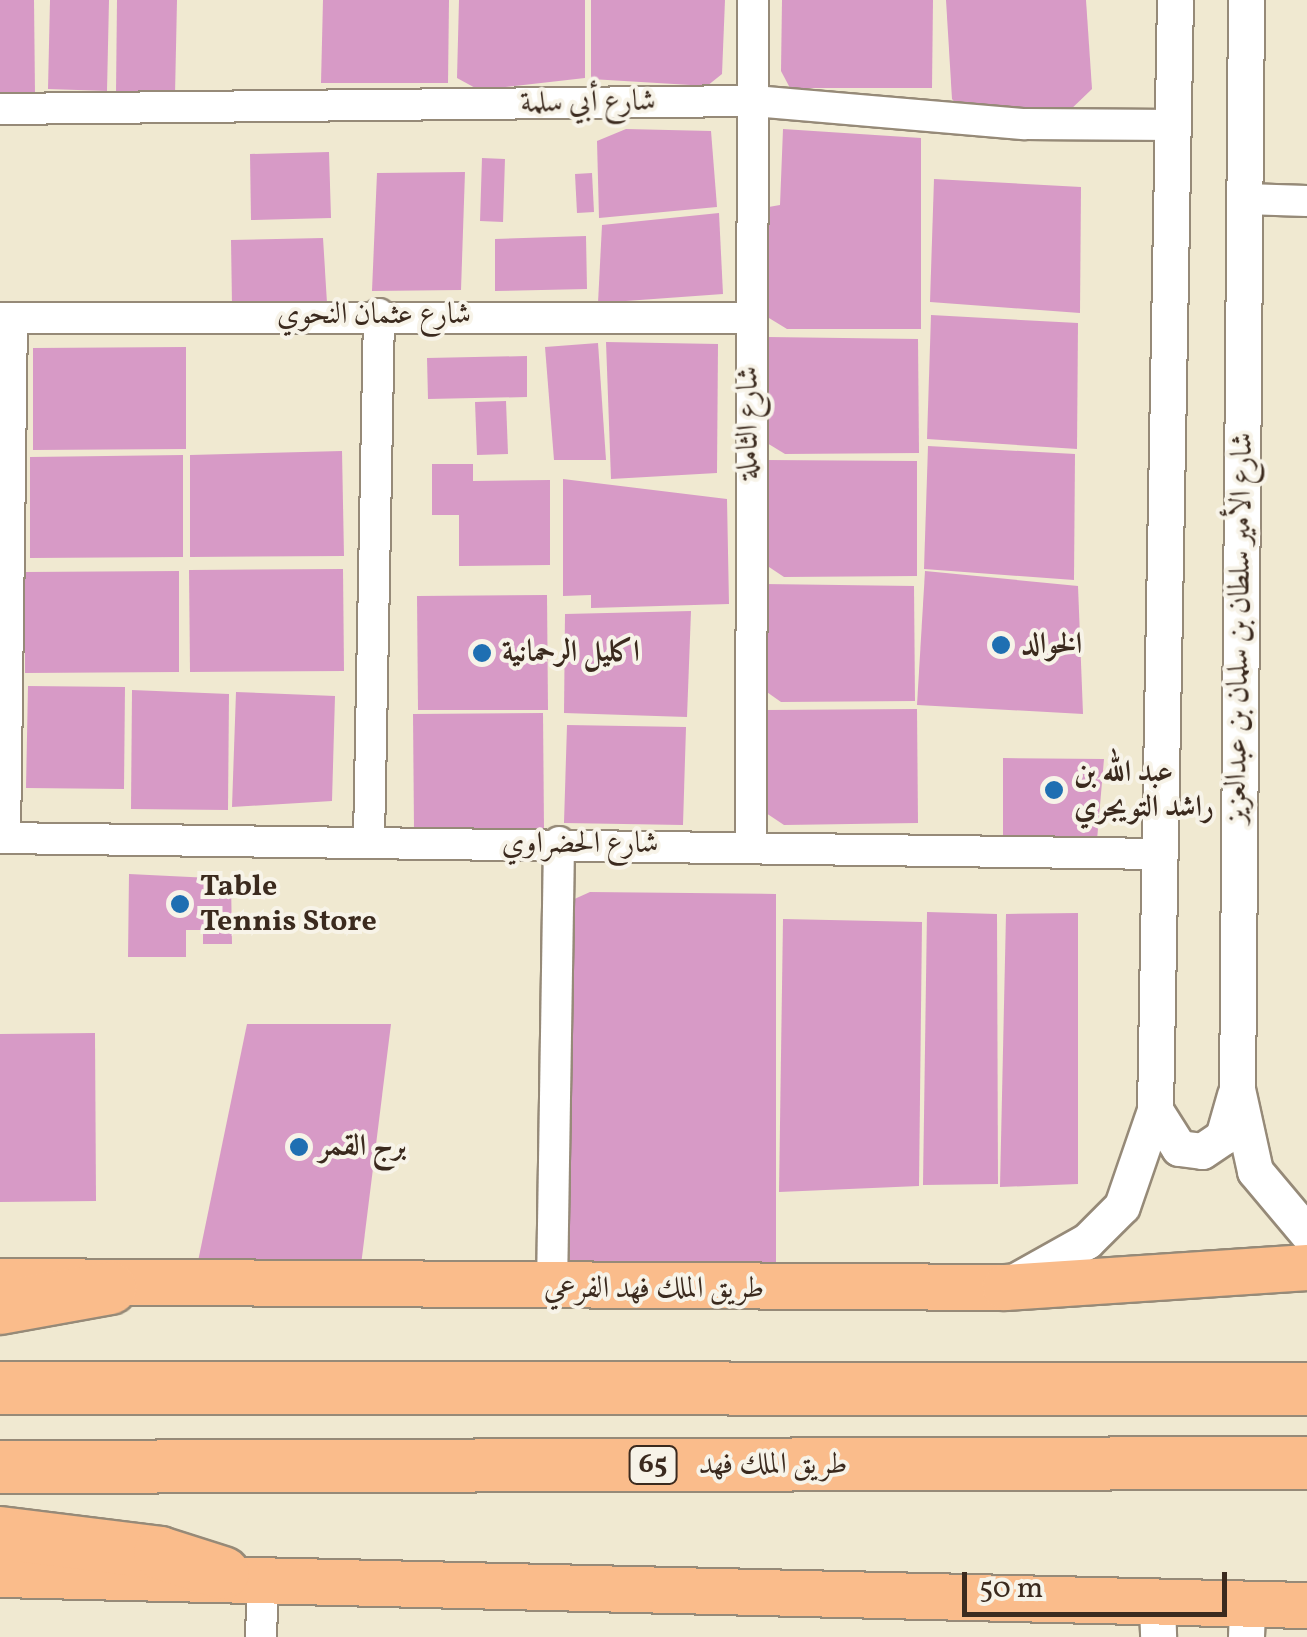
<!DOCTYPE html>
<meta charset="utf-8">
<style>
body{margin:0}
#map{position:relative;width:1307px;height:1637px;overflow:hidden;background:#f0e9d1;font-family:Vollkorn,Amiri,serif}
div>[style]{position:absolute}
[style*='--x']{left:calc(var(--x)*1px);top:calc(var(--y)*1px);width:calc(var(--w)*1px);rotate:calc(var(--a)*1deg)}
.building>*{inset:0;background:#d79ac6}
.roads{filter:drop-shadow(2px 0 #968a78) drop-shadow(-2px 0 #968a78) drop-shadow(0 2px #968a78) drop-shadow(0 -2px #968a78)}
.minor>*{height:30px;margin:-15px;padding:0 15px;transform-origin:15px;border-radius:15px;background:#fff}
.tertiary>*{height:35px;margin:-17.5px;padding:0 17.5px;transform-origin:17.5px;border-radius:17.5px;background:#fff}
.primary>*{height:45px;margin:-22.5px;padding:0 22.5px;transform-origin:22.5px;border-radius:22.5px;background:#fabc8b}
.motorway>*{height:52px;margin:-26px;padding:0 26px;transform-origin:26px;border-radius:26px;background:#fabc8b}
.dots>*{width:28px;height:28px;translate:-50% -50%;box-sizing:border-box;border:5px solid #f7f3e8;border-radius:50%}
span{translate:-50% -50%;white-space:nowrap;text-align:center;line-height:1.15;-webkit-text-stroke:8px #f7f3e8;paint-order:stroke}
.shield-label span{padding:2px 8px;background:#f7f3e8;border:2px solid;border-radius:8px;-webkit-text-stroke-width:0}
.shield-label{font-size:28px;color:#3b2a1e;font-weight:700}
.street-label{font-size:30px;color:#3b2a1e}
.poi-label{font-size:30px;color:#3b2a1e;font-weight:700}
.left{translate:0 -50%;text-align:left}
.scale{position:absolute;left:962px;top:1572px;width:265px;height:45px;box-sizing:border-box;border:5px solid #3b2a1e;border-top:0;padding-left:12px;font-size:30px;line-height:35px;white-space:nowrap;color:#3b2a1e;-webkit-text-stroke:8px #f7f3e8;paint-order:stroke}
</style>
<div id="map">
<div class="building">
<i style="clip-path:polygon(0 0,34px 0,35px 94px,0 94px)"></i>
<i style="clip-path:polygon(50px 0,109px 0,107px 91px,48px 89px)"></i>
<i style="clip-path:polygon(117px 0,177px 0,175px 95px,116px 93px)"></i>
<i style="clip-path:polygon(323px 0,449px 0,448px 83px,321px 83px)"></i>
<i style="clip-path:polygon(459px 0,585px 0,585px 78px,479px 90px,457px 78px)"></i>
<i style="clip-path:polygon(591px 0,725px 0,722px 74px,707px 86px,591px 79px)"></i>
<i style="clip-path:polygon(782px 0,933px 0,932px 88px,790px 88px,781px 71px)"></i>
<i style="clip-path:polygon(946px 0,1086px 0,1092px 89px,1067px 113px,963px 112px,952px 99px)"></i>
<i style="clip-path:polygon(626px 129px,711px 131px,717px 207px,599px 218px,597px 141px)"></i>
<i style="clip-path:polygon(783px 129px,921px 138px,921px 329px,787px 329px,769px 318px,763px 208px,780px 205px)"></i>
<i style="clip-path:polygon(329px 152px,331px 218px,251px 220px,250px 154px)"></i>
<i style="clip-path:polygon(482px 158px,505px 159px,503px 222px,480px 221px)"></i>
<i style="clip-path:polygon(465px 172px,461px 290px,372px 291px,377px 173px)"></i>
<i style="clip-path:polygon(592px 173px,594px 212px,577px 213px,575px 174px)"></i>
<i style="clip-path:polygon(934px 179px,1081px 187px,1080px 313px,930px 302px)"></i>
<i style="clip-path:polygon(719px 213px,723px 294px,598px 303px,602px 225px)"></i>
<i style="clip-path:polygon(586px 236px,587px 289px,495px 291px,495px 239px)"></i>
<i style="clip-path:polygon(323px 238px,327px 303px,232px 305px,231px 240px)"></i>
<i style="clip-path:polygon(931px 315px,1078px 323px,1077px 449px,927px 439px)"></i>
<i style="clip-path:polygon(768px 337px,918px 339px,919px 453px,785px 454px,767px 443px)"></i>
<i style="clip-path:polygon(606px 342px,718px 344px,717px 473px,611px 479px)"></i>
<i style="clip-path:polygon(598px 343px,606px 460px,554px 460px,545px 347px)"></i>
<i style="clip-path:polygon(186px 347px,186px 449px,33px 450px,33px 348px)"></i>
<i style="clip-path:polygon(527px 356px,527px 397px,428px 399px,427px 358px)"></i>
<i style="clip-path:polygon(506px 401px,508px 454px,477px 455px,475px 402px)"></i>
<i style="clip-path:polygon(928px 446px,1075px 454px,1074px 580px,924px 569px)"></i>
<i style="clip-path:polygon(342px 451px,344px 556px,190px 557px,190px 455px)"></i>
<i style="clip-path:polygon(183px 455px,183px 557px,30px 558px,30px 457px)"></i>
<i style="clip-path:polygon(766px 460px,917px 461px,917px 576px,784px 577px,766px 565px)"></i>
<i style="clip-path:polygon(432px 464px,473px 464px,473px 481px,550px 480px,550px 565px,459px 566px,459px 515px,432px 515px)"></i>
<i style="clip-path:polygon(563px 479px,727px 499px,729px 604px,591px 608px,591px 595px,563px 596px)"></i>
<i style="clip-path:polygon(343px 569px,344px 671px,190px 672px,189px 570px)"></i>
<i style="clip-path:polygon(179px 571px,179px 672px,25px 673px,25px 572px)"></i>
<i style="clip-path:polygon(925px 571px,1078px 586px,1083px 714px,917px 705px)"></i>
<i style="clip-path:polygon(764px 584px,914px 586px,915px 701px,781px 702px,764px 690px)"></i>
<i style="clip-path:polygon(547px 595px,548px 710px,418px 710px,417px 596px)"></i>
<i style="clip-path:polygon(691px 611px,687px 717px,564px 713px,565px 614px)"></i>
<i style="clip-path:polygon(28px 686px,125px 687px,124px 789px,26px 788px)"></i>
<i style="clip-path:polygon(132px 690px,229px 694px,228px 810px,131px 809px)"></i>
<i style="clip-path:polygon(236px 692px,335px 696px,332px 801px,232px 807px)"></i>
<i style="clip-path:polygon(917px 709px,918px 823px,784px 825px,766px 813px,766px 710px)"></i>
<i style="clip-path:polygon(543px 713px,544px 828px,414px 829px,413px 714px)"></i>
<i style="clip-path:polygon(567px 725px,686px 727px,683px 825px,564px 823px)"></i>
<i style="clip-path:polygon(1003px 758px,1104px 759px,1097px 840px,1003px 839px)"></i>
<i style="clip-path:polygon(129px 874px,231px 879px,232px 944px,203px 944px,203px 930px,186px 930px,186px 957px,128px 957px)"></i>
<i style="clip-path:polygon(590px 892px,776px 894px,776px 1272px,570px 1272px,570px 901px)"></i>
<i style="clip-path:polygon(927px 912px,997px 914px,998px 1184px,923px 1185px)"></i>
<i style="clip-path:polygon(1078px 913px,1078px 1184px,1000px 1187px,1006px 914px)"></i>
<i style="clip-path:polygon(783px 919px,922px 922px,919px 1186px,779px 1192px)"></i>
<i style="clip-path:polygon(247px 1024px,391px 1024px,360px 1273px,196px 1271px)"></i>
<i style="clip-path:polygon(95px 1033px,96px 1201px,0 1202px,0 1034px)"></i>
</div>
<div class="roads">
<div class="minor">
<i style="--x:0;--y:109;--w:754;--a:-0.61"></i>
<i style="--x:754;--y:101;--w:272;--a:4.9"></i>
<i style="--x:1025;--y:124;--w:149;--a:0.4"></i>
<i style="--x:1245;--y:199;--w:62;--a:1.8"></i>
<i style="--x:0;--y:318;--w:748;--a:0"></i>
<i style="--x:0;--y:838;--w:1161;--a:0.79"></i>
<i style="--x:5;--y:838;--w:520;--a:-89.23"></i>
<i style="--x:369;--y:840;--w:526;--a:-88.91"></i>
<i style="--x:751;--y:845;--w:845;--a:-89.86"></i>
<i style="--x:552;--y:1289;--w:447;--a:-89.1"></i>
<i style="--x:261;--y:1637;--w:61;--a:-88.1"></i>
</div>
<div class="tertiary">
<i style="--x:1246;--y:0;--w:1089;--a:90.47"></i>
<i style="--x:1237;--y:1089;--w:84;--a:77.6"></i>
<i style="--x:1255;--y:1171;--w:81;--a:50"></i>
<i style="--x:1155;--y:1110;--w:45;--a:57.7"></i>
<i style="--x:1179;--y:1148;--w:23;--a:7"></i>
<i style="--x:1202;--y:1151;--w:25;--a:-34"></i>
<i style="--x:1223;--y:1137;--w:44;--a:-74.1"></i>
<i style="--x:1010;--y:1284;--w:88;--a:-29.2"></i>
<i style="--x:1087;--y:1241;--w:49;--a:-45"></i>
<i style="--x:1122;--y:1206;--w:102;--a:-71"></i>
<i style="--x:1155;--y:1110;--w:1110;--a:-88.97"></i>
<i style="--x:1157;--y:1604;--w:33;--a:88"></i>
<i style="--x:1246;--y:1637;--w:31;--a:-88"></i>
</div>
<div class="primary">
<i style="--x:0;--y:1281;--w:1005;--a:0.34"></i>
<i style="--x:1005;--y:1287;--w:303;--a:-3.8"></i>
<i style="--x:0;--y:1574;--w:1307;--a:1.36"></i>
</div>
<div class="motorway">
<i style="--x:0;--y:1308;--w:112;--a:-10.3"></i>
<i style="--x:0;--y:1388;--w:1307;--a:0.04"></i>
<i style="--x:0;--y:1467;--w:1307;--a:-0.18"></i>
<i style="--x:0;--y:1533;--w:161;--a:7.1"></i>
<i style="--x:160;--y:1553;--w:66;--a:17.6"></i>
</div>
</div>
<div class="dots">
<i style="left:1001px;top:645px;background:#1f6fb2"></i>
<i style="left:482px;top:653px;background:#1f6fb2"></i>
<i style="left:1054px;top:790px;background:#1f6fb2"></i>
<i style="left:180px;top:904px;background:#1f6fb2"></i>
<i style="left:299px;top:1147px;background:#1f6fb2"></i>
</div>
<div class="shield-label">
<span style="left:653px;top:1465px">65</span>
</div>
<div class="street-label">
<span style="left:588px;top:103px;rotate:-1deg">شارع أبي سلمة</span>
<span style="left:374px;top:315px">شارع عثمان النحوي</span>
<span style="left:749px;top:423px;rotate:-90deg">شارع الثاملة</span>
<span style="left:1240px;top:628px;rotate:-89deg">شارع الأمير سلطان بن سلمان بن عبدالعزيز</span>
<span style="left:580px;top:844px">شارع الحضراوي</span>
<span style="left:654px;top:1289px">طريق الملك فهد الفرعي</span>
<span style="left:773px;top:1465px">طريق الملك فهد</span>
</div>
<div class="poi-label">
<span class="left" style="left:1021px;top:645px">الخوالد</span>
<span class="left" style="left:502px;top:653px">اكليل الرحمانية</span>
<span class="left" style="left:1074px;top:790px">عبد الله بن<br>راشد التويجري</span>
<span class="left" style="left:200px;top:904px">Table<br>Tennis Store</span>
<span class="left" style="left:319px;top:1147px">برج القمر</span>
</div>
<div class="scale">50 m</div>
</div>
